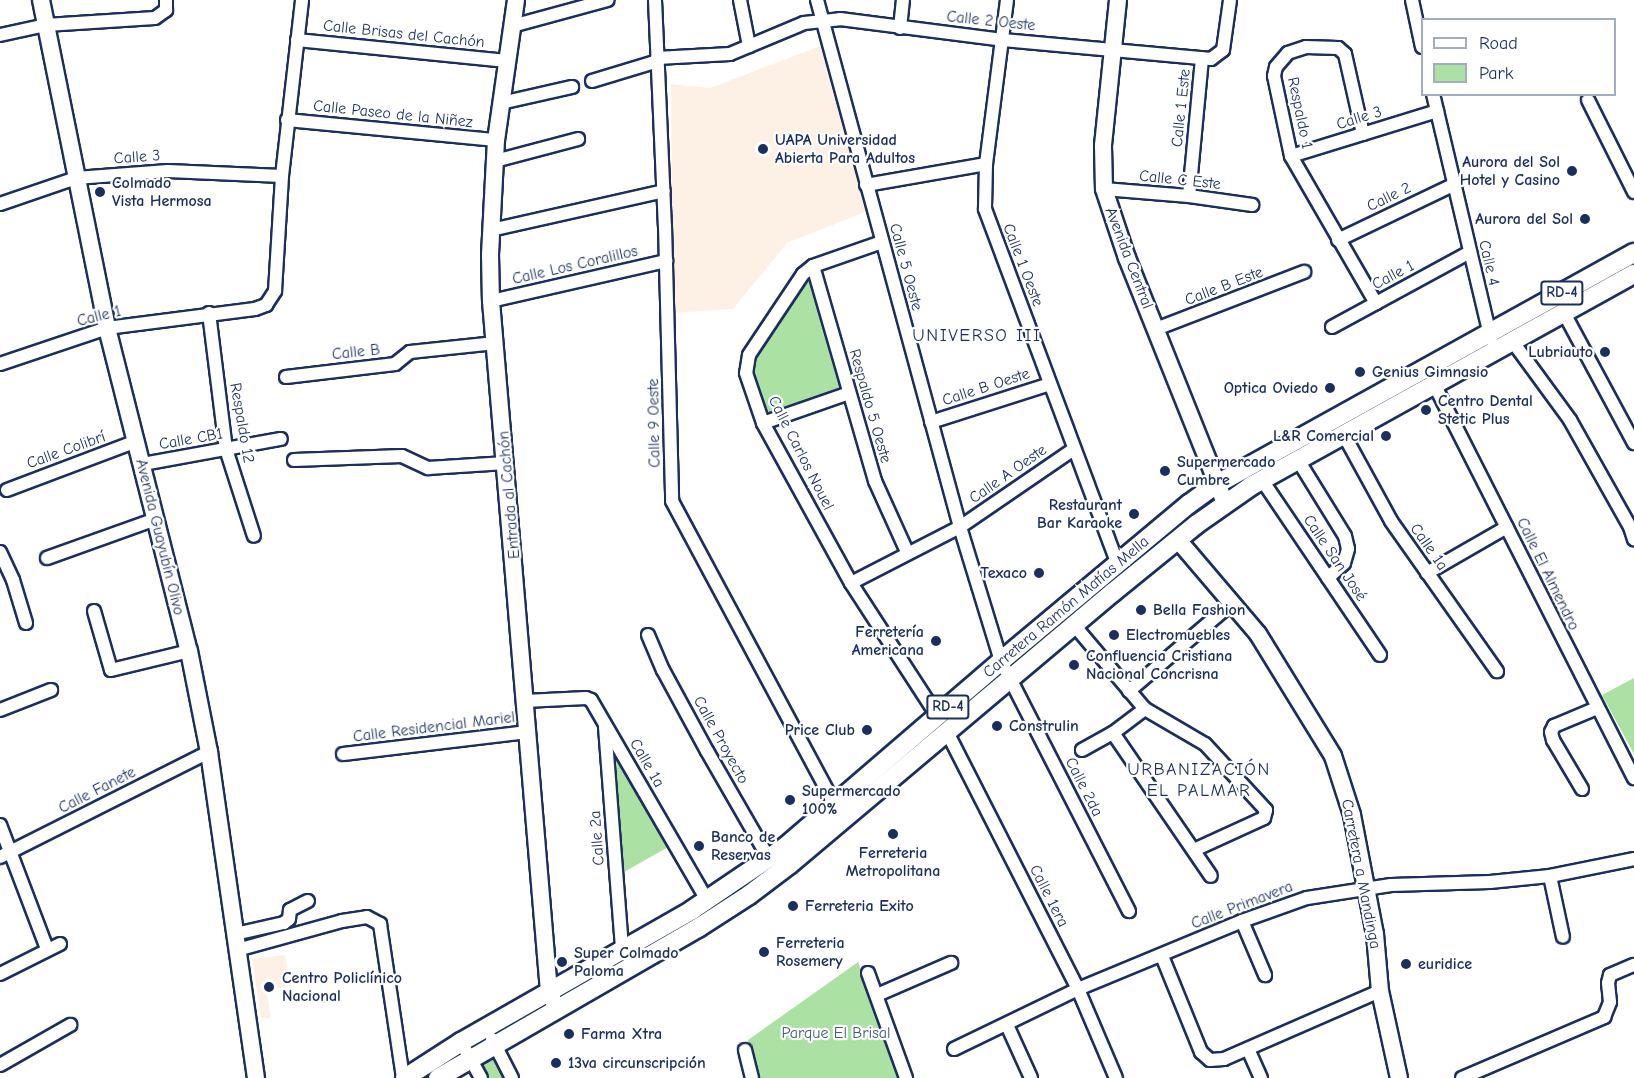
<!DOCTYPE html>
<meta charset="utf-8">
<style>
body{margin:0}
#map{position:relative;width:1634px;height:1078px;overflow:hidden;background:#fff;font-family:"Comic Neue",sans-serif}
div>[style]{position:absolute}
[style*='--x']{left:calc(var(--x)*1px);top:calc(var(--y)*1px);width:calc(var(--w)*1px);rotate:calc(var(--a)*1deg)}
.built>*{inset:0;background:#fdf0e5}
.green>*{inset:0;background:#abe1a3}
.roads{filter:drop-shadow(2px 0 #1b2f5e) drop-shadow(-2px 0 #1b2f5e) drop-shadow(0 2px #1b2f5e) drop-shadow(0 -2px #1b2f5e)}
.street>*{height:12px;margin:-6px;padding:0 6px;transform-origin:6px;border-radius:6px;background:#fff}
.secondary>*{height:16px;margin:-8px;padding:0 8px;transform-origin:8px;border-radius:8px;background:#fff}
.primary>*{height:18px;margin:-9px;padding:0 9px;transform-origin:9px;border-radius:9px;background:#fff}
.dots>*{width:16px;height:16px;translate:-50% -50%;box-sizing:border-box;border:3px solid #fff;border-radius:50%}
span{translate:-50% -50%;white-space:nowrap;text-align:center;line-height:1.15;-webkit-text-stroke:4.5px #fff;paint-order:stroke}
.shield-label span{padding:2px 4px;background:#fff;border:2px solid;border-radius:4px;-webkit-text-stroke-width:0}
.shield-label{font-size:15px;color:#1b2f5e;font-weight:700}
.street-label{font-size:16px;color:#1b2f5e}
.poi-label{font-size:16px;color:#1b2f5e;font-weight:700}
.left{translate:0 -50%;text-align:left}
.right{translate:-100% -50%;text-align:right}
.park-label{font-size:16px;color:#3f5c6f}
.neighbourhood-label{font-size:18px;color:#1b2f5e;letter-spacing:1.5px}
.legend{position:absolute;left:1421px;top:18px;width:195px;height:78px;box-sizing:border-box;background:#fff;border:2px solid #a4acbf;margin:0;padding:8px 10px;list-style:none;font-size:18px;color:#1b2f5e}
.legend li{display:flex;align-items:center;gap:12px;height:30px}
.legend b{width:30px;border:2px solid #a4acbf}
</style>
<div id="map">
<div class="built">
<i style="clip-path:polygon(826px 44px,870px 210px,787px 243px,733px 309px,673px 313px,671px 84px,710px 88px)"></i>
<i style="clip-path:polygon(285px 955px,290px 986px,266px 990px,271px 1018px,261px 1018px,252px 959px)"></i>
</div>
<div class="green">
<i style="clip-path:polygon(812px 273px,842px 388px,764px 414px,750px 378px,751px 357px,761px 333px)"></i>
<i style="clip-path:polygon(1634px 678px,1634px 754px,1602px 695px)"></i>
<i style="clip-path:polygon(612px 743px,670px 846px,624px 872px)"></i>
<i style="clip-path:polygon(858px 962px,902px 1078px,758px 1078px,748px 1040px)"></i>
<i style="clip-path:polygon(494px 1055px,506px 1078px,489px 1078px,482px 1064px)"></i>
</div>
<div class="roads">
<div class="street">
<i style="--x:655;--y:0;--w:226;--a:87.5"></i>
<i style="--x:665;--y:226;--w:275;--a:88.5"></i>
<i style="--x:672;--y:501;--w:345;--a:61.8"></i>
<i style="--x:740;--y:0;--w:47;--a:78.9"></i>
<i style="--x:817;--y:0;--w:546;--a:74.82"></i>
<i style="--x:960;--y:527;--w:140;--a:73"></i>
<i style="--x:1001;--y:661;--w:281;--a:62.9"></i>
<i style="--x:1007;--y:0;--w:165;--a:97.3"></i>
<i style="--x:986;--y:164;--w:45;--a:91.3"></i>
<i style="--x:985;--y:209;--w:379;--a:69.5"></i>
<i style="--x:1412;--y:0;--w:48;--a:78"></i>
<i style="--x:512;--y:26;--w:99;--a:-15.2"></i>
<i style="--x:900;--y:28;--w:28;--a:-84"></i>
<i style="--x:0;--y:35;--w:47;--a:-12.3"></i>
<i style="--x:46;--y:25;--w:109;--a:-3.7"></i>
<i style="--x:155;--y:18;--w:14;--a:-36"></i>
<i style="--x:166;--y:10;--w:10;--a:-90"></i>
<i style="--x:297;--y:40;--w:211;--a:5.7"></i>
<i style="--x:657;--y:58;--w:73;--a:-3.1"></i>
<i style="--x:730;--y:54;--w:80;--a:-22.7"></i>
<i style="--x:804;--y:23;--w:36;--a:-6"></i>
<i style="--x:840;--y:19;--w:164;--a:7.3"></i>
<i style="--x:1003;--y:40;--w:209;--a:5.2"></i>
<i style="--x:1211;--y:59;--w:15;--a:-37"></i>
<i style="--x:1223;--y:50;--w:50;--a:-82"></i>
<i style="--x:592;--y:81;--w:69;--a:-16.9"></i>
<i style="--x:1433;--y:94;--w:252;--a:76.7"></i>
<i style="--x:1588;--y:100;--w:103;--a:63.4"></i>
<i style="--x:501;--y:103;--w:73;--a:-12.7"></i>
<i style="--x:287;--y:120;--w:210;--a:5.5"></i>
<i style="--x:1363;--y:134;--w:82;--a:-102.7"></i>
<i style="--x:1345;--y:54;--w:9;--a:-139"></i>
<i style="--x:1338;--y:48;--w:32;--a:-178"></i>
<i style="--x:1306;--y:47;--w:19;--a:162"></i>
<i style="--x:1288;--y:53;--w:18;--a:131"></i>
<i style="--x:1276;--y:67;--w:9;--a:103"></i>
<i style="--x:1274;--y:76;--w:82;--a:78"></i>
<i style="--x:1291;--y:156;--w:170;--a:60"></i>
<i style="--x:1291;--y:156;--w:153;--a:-17.1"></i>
<i style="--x:495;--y:161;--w:86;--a:-14.8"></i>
<i style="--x:866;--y:185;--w:122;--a:-9.9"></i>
<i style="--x:1104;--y:189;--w:85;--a:4.7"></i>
<i style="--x:1189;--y:196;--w:64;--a:8.1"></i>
<i style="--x:1189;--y:196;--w:138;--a:-84.6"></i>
<i style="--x:0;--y:204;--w:80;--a:-18.9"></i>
<i style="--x:76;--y:178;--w:92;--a:-4.4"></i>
<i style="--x:168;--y:171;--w:114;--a:2.5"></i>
<i style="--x:491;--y:230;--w:177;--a:-12.7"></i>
<i style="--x:1338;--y:240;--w:130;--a:-25.6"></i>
<i style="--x:882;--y:242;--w:73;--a:160.8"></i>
<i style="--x:813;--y:266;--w:13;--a:141"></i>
<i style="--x:803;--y:274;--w:97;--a:123.7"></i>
<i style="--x:749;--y:355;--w:18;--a:99"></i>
<i style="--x:746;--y:373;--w:53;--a:71.2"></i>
<i style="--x:763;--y:423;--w:183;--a:61.2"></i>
<i style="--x:851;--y:583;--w:160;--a:57"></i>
<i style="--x:813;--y:266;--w:224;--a:73.9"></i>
<i style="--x:875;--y:481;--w:78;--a:65.7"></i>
<i style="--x:491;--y:301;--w:180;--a:-12.9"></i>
<i style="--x:209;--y:313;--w:137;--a:82.9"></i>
<i style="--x:226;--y:449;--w:91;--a:72.2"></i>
<i style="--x:1564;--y:313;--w:148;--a:61.7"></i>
<i style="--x:1332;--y:327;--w:157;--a:-28.5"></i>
<i style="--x:1156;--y:329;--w:159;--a:-21.1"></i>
<i style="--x:1513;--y:342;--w:97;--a:53.8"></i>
<i style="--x:1570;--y:420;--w:123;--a:60.7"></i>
<i style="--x:1630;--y:527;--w:13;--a:72"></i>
<i style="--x:0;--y:364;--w:113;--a:-18.6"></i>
<i style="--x:107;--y:328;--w:149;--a:-7.3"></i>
<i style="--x:255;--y:309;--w:12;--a:-20"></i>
<i style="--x:266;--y:305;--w:17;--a:-57"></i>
<i style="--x:275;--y:291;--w:115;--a:-86.5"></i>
<i style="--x:282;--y:176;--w:177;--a:-83.5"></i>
<i style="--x:286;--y:377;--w:110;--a:-6.8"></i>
<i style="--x:395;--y:364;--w:19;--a:-39"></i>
<i style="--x:410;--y:352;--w:86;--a:-6"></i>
<i style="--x:1434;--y:384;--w:442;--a:63.1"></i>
<i style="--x:931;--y:422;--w:125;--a:-17.7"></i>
<i style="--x:763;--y:423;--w:91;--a:-19.2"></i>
<i style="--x:1344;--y:435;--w:98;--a:61.3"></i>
<i style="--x:1391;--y:521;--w:184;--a:54.8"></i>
<i style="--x:294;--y:460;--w:108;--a:-2.1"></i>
<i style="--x:402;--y:456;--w:29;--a:25"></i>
<i style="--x:428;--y:468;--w:78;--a:-3.7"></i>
<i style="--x:1298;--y:460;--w:89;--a:58.3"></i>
<i style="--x:1345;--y:536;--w:13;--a:77"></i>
<i style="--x:1348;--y:549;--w:15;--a:106"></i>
<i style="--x:1344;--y:563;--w:22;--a:137"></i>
<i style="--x:143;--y:464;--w:140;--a:-10.3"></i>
<i style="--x:1262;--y:480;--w:211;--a:56"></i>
<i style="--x:7;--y:490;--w:139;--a:-20.7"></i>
<i style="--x:0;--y:552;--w:31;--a:65"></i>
<i style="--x:13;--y:580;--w:45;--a:73.2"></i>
<i style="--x:47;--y:558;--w:116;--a:-19.7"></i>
<i style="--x:1427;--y:573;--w:92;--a:-29.9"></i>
<i style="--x:851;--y:583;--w:123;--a:-27.2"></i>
<i style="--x:960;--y:527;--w:138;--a:-34.4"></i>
<i style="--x:94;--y:611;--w:61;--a:73.9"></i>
<i style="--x:111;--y:670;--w:80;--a:-13.7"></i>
<i style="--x:1074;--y:625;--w:110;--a:49.8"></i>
<i style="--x:1145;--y:709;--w:69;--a:30.3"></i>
<i style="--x:1205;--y:744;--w:90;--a:47.3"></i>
<i style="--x:1266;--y:810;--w:8;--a:104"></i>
<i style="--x:1264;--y:818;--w:77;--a:155.4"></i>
<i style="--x:648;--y:635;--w:38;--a:67"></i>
<i style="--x:663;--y:670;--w:92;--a:61.5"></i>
<i style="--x:707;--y:751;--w:125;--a:60.1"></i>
<i style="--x:1129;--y:691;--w:135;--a:-40.5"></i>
<i style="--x:525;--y:701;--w:61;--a:-2.8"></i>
<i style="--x:586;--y:698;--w:5;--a:22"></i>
<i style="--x:591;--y:700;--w:231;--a:59.9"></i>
<i style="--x:0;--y:710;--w:55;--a:-21.4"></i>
<i style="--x:605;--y:727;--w:224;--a:85.6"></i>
<i style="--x:947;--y:732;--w:288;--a:63"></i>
<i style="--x:1078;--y:989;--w:97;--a:66.9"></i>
<i style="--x:1113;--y:733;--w:173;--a:55.6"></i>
<i style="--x:1082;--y:750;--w:35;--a:-29"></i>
<i style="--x:1113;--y:733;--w:40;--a:-37"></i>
<i style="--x:343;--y:754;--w:186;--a:-6.8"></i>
<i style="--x:1582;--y:789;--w:57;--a:-120.6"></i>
<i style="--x:1553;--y:740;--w:8;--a:-104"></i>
<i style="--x:1551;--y:732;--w:7;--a:-63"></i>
<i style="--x:1554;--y:726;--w:47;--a:-22.7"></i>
<i style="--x:0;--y:825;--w:133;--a:69.2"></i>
<i style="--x:0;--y:857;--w:234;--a:-26.7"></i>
<i style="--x:1550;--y:876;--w:62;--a:78"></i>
<i style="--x:1242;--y:921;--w:59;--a:66.9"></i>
<i style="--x:235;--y:934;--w:50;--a:-12.7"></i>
<i style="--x:284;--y:923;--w:6;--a:-39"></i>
<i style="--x:289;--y:919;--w:9;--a:-84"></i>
<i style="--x:290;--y:910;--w:20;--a:-27"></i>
<i style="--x:237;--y:950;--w:109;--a:-15.4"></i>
<i style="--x:342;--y:921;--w:25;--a:-9"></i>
<i style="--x:367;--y:917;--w:15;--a:28"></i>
<i style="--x:380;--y:924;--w:156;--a:81.5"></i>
<i style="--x:1162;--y:956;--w:104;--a:67.9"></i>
<i style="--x:1201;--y:1052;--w:12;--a:42"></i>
<i style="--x:1210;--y:1060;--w:14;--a:-4"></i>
<i style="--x:1224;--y:1059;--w:170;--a:-23.6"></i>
<i style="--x:868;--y:973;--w:112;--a:70.1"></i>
<i style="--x:0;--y:974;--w:67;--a:-26.6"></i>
<i style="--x:877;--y:995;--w:81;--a:-23.4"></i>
<i style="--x:1007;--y:1025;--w:58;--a:65.6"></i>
<i style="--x:492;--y:1039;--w:44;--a:62.9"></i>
<i style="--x:461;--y:1042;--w:41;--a:60.9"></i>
<i style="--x:954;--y:1049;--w:138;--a:-25.8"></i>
<i style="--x:1078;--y:989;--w:178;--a:-22.5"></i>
<i style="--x:1242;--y:921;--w:69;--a:-19.5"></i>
<i style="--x:1307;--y:898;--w:85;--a:-8.8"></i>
<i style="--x:1391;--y:885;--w:99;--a:-1.7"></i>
<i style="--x:1490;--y:882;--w:60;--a:-5.7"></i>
<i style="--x:1550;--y:876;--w:86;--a:-11.4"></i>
<i style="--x:1248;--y:1049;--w:32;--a:66"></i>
<i style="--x:745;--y:1050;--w:29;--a:76"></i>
<i style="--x:0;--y:1065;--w:81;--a:-29.7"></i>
<i style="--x:1462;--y:1078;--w:155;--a:-23.2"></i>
<i style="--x:1604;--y:1017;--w:16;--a:-68"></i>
<i style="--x:1610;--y:1002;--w:19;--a:-96"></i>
<i style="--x:1608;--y:983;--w:8;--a:-76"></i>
<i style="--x:1610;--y:975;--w:26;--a:-23"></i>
</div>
<div class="secondary">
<i style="--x:41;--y:0;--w:335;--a:78.6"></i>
<i style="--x:107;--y:328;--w:333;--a:75.8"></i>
<i style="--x:189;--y:651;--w:103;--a:78.8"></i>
<i style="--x:209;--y:752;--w:329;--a:81.8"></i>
<i style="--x:516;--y:0;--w:141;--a:98.1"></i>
<i style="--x:496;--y:140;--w:115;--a:93"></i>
<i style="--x:490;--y:255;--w:46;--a:88.8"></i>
<i style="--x:491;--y:301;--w:692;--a:85.2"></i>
<i style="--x:549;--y:991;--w:13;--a:67"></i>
<i style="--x:1118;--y:0;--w:147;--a:95.9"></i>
<i style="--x:1103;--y:146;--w:43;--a:88.7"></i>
<i style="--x:1104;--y:189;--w:73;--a:71.6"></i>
<i style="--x:1127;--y:258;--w:264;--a:68.2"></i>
<i style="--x:1178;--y:540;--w:123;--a:49.6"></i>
<i style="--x:1258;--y:634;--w:143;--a:58.4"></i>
<i style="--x:1333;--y:756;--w:62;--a:72.1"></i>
<i style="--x:1352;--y:815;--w:121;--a:79.1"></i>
<i style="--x:1375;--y:934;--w:57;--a:85"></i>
<i style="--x:1380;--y:991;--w:89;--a:77.7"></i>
</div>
<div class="primary">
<i style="--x:405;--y:1078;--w:67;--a:-32.7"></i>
<i style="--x:461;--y:1042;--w:266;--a:-29.7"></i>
<i style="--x:692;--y:910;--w:112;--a:-34.1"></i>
<i style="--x:785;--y:847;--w:285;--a:-40.7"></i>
<i style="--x:1001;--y:661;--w:245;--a:-39.9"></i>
<i style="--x:1189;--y:504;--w:34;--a:-36"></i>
<i style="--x:1217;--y:484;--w:477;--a:-29"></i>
<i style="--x:438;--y:1078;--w:300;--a:-30"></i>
<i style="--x:698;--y:928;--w:61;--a:-32.9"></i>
<i style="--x:749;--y:895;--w:51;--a:-37.1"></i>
<i style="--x:790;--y:864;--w:421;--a:-40.1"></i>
<i style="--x:1112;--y:593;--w:109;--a:-39.1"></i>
<i style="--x:1197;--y:524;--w:66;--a:-35.1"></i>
<i style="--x:1251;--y:486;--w:438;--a:-29"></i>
</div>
</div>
<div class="dots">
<i style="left:763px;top:149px;background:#1b2f5e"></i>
<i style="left:1572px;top:171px;background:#1b2f5e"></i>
<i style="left:100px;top:192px;background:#1b2f5e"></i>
<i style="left:1585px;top:219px;background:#1b2f5e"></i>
<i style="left:1605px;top:352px;background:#1b2f5e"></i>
<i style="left:1360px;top:372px;background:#1b2f5e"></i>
<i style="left:1330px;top:388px;background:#1b2f5e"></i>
<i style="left:1426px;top:410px;background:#1b2f5e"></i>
<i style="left:1386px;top:436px;background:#1b2f5e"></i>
<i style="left:1165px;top:471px;background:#1b2f5e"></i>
<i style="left:1134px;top:514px;background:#1b2f5e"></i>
<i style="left:1039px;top:573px;background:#1b2f5e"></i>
<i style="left:1141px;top:610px;background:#1b2f5e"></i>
<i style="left:1114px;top:635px;background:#1b2f5e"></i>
<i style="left:936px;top:641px;background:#1b2f5e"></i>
<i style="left:1074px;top:665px;background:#1b2f5e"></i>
<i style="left:997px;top:726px;background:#1b2f5e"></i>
<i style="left:867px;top:730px;background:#1b2f5e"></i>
<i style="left:790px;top:800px;background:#1b2f5e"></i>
<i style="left:893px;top:834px;background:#1b2f5e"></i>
<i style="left:699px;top:846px;background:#1b2f5e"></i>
<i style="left:793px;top:906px;background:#1b2f5e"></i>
<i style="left:764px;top:952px;background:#1b2f5e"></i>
<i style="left:562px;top:962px;background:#1b2f5e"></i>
<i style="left:1406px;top:964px;background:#1b2f5e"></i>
<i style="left:269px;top:987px;background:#1b2f5e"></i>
<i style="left:569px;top:1034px;background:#1b2f5e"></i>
<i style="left:556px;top:1063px;background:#1b2f5e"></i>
</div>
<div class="shield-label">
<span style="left:1562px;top:293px">RD-4</span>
<span style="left:948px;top:707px">RD-4</span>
</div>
<div class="street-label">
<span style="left:991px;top:21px;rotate:6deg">Calle 2 Oeste</span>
<span style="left:404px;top:34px;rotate:6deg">Calle Brisas del Cachón</span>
<span style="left:1181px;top:108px;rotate:-84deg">Calle 1 Este</span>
<span style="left:1300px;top:113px;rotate:78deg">Respaldo 1</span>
<span style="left:393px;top:114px;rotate:6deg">Calle Paseo de la Niñez</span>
<span style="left:1359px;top:118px;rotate:-17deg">Calle 3</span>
<span style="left:137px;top:157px;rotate:-4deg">Calle 3</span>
<span style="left:1180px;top:180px;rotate:6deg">Calle C Este</span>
<span style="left:1389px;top:197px;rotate:-26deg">Calle 2</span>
<span style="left:1129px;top:258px;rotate:69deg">Avenida Central</span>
<span style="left:1489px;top:263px;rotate:77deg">Calle 4</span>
<span style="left:575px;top:265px;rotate:-13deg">Calle Los Coralillos</span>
<span style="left:1023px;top:265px;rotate:69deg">Calle 1 Oeste</span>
<span style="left:906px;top:267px;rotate:75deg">Calle 5 Oeste</span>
<span style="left:1393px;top:275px;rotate:-28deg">Calle 1</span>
<span style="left:1224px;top:286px;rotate:-21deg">Calle B Este</span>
<span style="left:99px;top:316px;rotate:-14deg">Calle 1</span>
<span style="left:356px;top:352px;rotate:-6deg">Calle B</span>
<span style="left:986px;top:387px;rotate:-18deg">Calle B Oeste</span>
<span style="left:870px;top:406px;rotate:74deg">Respaldo 5 Oeste</span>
<span style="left:242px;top:423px;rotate:80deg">Respaldo 12</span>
<span style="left:654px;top:423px;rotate:-91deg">Calle 9 Oeste</span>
<span style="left:191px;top:439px;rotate:-10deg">Calle CB1</span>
<span style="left:66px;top:450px;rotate:-20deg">Calle Colibrí</span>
<span style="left:801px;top:453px;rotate:63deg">Calle Carlos Nouel</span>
<span style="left:1008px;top:474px;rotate:-35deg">Calle A Oeste</span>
<span style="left:509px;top:495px;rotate:-95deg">Entrada al Cachón</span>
<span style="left:160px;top:537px;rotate:76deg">Avenida Guayubín Olivo</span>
<span style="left:1429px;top:547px;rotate:55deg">Calle 1a</span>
<span style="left:1335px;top:558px;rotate:56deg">Calle San José</span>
<span style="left:1548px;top:574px;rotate:64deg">Calle El Almendro</span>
<span style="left:1066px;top:607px;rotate:-40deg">Carretera Ramón Matías Mella</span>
<span style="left:434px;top:727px;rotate:-7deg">Calle Residencial Mariel</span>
<span style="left:721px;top:740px;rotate:61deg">Calle Proyecto</span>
<span style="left:647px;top:763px;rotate:60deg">Calle 1a</span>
<span style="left:1084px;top:787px;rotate:63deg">Calle 2da</span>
<span style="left:97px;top:790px;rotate:-27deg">Calle Fanete</span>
<span style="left:597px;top:838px;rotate:-94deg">Calle 2a</span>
<span style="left:1361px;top:874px;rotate:79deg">Carretera a Mandinga</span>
<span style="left:1049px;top:896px;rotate:63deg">Calle 1era</span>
<span style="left:1242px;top:905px;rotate:-21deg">Calle Primavera</span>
</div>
<div class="poi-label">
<span class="left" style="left:775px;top:149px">UAPA Universidad<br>Abierta Para Adultos</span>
<span class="right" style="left:1560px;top:171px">Aurora del Sol<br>Hotel y Casino</span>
<span class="left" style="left:112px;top:192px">Colmado<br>Vista Hermosa</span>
<span class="right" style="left:1573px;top:219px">Aurora del Sol</span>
<span class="right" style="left:1593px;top:352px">Lubriauto</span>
<span class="left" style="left:1372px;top:372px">Genius Gimnasio</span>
<span class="right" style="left:1318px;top:388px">Optica Oviedo</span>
<span class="left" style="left:1438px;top:410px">Centro Dental<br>Stetic Plus</span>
<span class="right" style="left:1374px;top:436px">L&amp;R Comercial</span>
<span class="left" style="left:1177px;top:471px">Supermercado<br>Cumbre</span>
<span class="right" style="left:1122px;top:514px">Restaurant<br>Bar Karaoke</span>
<span class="right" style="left:1027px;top:573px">Texaco</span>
<span class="left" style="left:1153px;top:610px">Bella Fashion</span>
<span class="right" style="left:924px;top:641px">Ferretería<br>Americana</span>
<span class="left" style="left:1126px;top:635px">Electromuebles</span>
<span class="left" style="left:1086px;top:665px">Confluencia Cristiana<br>Nacional Concrisna</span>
<span class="left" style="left:1009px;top:726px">Construlin</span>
<span class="right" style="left:855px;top:730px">Price Club</span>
<span class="left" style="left:802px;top:800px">Supermercado<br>100%</span>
<span class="left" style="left:711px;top:846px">Banco de<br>Reservas</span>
<span style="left:893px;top:862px">Ferreteria<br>Metropolitana</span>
<span class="left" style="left:805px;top:906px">Ferreteria Exito</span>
<span class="left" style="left:776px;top:952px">Ferreteria<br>Rosemery</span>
<span class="left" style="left:574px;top:962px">Super Colmado<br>Paloma</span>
<span class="left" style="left:1418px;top:964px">euridice</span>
<span class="left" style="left:282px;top:987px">Centro Policlínico<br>Nacional</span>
<span class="left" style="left:581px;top:1034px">Farma Xtra</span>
<span class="left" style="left:568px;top:1063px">13va circunscripción</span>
</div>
<div class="park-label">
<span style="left:836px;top:1033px">Parque El Brisal</span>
</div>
<div class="neighbourhood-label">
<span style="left:977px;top:336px">UNIVERSO III</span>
<span style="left:1199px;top:781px">URBANIZACIÓN<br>EL PALMAR</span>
</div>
<ul class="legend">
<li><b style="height:8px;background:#fff"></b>Road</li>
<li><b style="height:16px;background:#abe1a3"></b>Park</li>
</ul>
</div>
